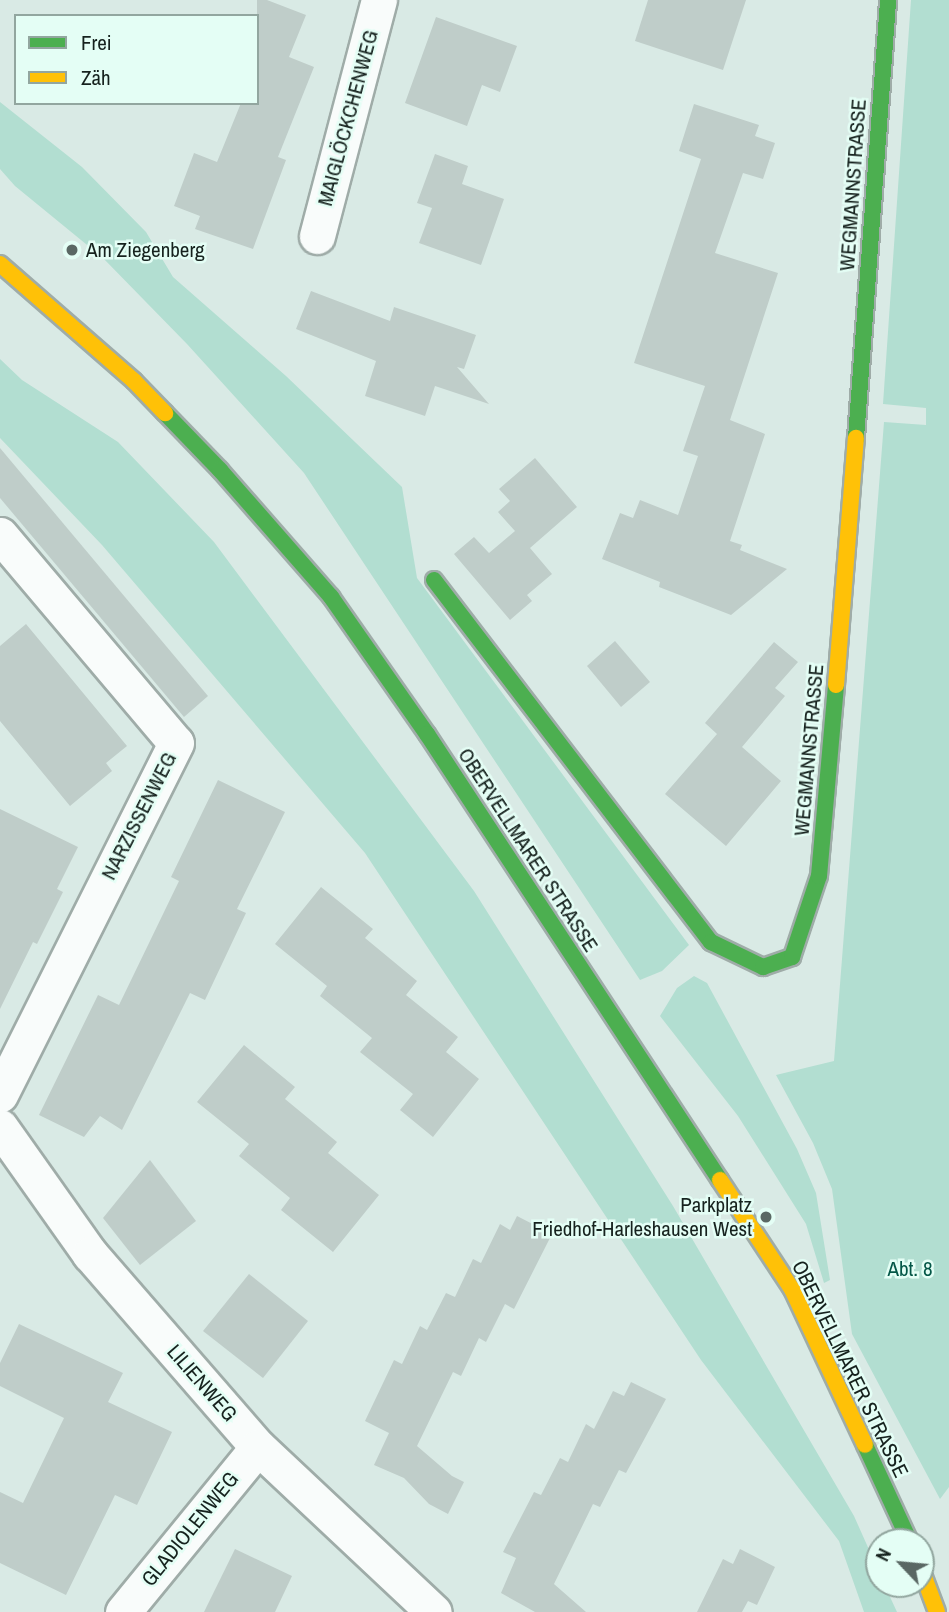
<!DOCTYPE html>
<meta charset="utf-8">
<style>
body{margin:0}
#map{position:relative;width:949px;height:1612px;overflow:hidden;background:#d9eae5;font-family:"Archivo Narrow",sans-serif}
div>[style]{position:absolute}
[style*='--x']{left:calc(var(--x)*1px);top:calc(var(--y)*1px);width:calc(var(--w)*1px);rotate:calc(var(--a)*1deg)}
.green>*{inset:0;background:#b2ded1}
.building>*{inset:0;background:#bfcdc9}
.roads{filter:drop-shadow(2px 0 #9faca8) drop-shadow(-2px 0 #9faca8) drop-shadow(0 2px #9faca8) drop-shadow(0 -2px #9faca8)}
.street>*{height:35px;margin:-17.5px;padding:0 17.5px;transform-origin:17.5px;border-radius:17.5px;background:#f9fcfb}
.fast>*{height:16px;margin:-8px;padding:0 8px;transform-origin:8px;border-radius:8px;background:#4caf50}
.slow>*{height:16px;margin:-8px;padding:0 8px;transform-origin:8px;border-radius:8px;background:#ffc107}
.dots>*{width:19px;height:19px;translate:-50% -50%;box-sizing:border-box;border:4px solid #e4fef5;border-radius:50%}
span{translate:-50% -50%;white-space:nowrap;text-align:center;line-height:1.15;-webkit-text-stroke:5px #e4fef5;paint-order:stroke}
.street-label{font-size:21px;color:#16221e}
.poi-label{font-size:21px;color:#16221e}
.left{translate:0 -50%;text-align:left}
.right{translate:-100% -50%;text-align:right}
.park-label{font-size:21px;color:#045747}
.legend{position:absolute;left:14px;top:14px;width:245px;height:91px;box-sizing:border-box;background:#e4fef5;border:2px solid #92a69f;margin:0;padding:9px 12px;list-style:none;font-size:21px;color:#16221e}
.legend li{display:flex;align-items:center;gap:14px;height:35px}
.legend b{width:35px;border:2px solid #92a69f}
.north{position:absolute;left:865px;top:1528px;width:70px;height:70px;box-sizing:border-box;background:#e4fef5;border:2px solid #92a69f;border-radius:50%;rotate:296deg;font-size:19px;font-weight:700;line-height:28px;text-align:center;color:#16221e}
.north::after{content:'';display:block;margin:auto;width:24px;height:32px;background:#5a6864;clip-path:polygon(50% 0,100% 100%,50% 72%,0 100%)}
</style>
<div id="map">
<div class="green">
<i style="clip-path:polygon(911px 0,949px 0,949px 1487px,940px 1499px,852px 1334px,832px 1189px,813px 1143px,776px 1075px,834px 1061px,884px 422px,926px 425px,926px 408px,883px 404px)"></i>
<i style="clip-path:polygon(0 102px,82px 167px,146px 232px,173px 277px,286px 376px,402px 487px,417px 578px,689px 945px,662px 971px,640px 980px,304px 473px,187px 344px,103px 258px,15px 186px,0 169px)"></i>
<i style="clip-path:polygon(0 359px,22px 380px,118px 442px,214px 542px,474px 891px,673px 1206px,854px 1516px,879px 1572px,879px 1584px,884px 1584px,897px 1612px,864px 1612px,839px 1541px,701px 1360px,365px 853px,102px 545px,0 438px)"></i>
<i style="clip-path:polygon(694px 976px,707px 983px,797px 1149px,816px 1193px,830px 1280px,824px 1283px,806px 1224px,738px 1116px,660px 1016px,677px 988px)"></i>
</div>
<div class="building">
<i style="clip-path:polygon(257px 0,267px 0,306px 15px,289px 57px,314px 67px,278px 157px,286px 160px,253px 249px,195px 229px,200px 216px,174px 206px,194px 153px,217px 162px,241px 103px,257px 103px)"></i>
<i style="clip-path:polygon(648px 0,746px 0,723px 70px,635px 41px)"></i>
<i style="clip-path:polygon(436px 17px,517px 46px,500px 92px,482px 85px,467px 126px,405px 103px)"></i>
<i style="clip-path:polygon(694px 104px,759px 125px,755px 136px,775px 143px,763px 179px,743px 173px,715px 253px,778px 273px,730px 420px,765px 434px,730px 541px,742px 545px,740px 550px,787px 569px,731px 615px,659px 587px,660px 582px,602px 559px,620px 513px,633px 518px,640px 500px,678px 515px,698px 456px,683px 451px,705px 386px,634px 363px,701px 159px,679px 151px)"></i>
<i style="clip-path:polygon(435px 154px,468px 166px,462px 184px,504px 199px,481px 265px,419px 243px,432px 208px,417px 203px)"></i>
<i style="clip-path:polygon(311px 291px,390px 321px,394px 307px,476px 335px,464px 369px,457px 367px,489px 404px,435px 386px,425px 416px,365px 396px,376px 361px,296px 329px)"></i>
<i style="clip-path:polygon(0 448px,208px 696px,184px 717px,0 498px)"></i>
<i style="clip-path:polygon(535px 458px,577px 507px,530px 548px,519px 535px,552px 574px,527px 595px,532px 601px,510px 620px,454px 554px,474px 537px,489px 553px,515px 531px,498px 512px,510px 501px,499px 489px)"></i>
<i style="clip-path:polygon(26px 624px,127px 746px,106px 763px,112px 771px,70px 806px,0 721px,0 646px)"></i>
<i style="clip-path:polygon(615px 641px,650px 682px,621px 707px,587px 666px)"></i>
<i style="clip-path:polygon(774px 642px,798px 662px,775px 688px,785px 696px,742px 747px,781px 781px,726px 846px,665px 794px,717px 734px,705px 723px)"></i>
<i style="clip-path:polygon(218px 780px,285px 812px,237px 909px,246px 913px,205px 1000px,190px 993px,122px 1130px,100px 1116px,84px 1137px,39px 1115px,98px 995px,119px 1005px,179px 881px,171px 877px)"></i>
<i style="clip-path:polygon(0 809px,78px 847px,57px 889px,63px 892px,37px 944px,33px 942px,0 1009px)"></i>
<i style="clip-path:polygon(321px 887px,373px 929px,365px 938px,417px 981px,406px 995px,458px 1037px,446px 1052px,479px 1079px,433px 1137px,400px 1110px,413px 1094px,360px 1052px,372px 1038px,320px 996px,327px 986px,275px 944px)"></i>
<i style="clip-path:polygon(244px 1045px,295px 1087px,285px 1099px,337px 1142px,328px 1153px,379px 1195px,333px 1252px,281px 1210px,290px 1198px,239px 1156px,249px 1144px,197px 1102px)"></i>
<i style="clip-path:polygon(150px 1160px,196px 1221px,140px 1265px,103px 1218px)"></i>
<i style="clip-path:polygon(517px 1216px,552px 1234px,514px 1309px,505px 1304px,486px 1342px,479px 1338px,461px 1376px,453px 1372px,417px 1446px,452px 1476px,464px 1482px,448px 1514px,429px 1504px,404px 1478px,374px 1465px,389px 1433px,365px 1421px,394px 1360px,402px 1364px,420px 1326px,427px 1330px,446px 1293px,455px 1297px,473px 1259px,481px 1263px,500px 1224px,510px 1230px)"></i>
<i style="clip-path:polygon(249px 1274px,308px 1321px,263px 1378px,203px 1331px)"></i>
<i style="clip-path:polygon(19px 1324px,123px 1373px,108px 1402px,172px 1432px,137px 1505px,115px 1495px,66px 1595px,0 1563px,0 1492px,23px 1503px,64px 1418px,0 1386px,0 1363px)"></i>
<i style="clip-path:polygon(631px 1382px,666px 1399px,626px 1473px,619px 1470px,600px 1507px,593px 1504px,554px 1584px,586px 1612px,535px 1612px,501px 1593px,516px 1558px,503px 1552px,534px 1492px,541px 1495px,560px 1458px,568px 1462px,586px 1424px,594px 1429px,613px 1391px,624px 1396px)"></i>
<i style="clip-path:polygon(235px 1549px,292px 1576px,275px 1612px,204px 1612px)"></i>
<i style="clip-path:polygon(740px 1549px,775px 1567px,757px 1605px,748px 1601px,742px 1612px,697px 1612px,723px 1559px,733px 1564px)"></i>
</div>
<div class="roads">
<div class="street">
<i style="--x:317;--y:236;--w:244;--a:-75.3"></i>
<i style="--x:0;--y:535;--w:272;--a:49.8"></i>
<i style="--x:176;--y:743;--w:393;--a:116.6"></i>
<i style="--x:0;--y:1127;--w:156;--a:54.7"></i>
<i style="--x:90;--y:1254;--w:256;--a:49"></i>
<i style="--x:258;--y:1447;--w:241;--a:43.2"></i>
<i style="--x:123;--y:1612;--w:213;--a:-50.7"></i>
</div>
<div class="fast">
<i style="--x:165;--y:413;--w:79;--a:46"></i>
<i style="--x:220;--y:470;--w:169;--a:48.8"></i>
<i style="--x:331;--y:597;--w:167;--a:55"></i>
<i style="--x:427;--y:734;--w:534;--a:56.7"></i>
<i style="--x:856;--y:438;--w:439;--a:-85.8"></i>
<i style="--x:434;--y:580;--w:456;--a:52.6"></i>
<i style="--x:711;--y:942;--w:58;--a:25.7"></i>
<i style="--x:763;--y:967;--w:31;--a:-19"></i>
<i style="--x:792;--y:957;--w:85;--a:-71.6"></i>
<i style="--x:819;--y:876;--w:192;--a:-84.9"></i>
<i style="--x:865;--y:1445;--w:107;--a:65.1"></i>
</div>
<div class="slow">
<i style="--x:0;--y:264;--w:178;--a:41.1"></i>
<i style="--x:134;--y:381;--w:45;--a:45.9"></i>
<i style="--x:836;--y:685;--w:248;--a:-85.4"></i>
<i style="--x:720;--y:1180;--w:131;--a:56.6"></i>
<i style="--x:792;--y:1289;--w:172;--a:64.9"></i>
<i style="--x:921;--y:1569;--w:46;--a:69.6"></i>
</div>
</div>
<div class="dots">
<i style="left:72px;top:250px;background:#5a6864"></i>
<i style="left:766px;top:1217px;background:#5a6864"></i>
</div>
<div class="street-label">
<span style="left:348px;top:118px;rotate:-75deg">MAIGLÖCKCHENWEG</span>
<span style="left:853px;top:185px;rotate:-86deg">WEGMANNSTRASSE</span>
<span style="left:809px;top:750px;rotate:-85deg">WEGMANNSTRASSE</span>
<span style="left:139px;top:816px;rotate:-63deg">NARZISSENWEG</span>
<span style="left:528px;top:850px;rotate:57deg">OBERVELLMARER STRASSE</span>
<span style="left:850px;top:1369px;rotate:64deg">OBERVELLMARER STRASSE</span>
<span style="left:202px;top:1383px;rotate:49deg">LILIENWEG</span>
<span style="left:190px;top:1529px;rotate:-51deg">GLADIOLENWEG</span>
</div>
<div class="poi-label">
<span class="left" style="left:86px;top:250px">Am Ziegenberg</span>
<span class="right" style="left:752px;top:1217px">Parkplatz<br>Friedhof-Harleshausen West</span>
</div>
<div class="park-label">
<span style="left:910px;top:1269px">Abt. 8</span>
</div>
<ul class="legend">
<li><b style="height:9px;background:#4caf50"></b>Frei</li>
<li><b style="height:9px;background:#ffc107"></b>Zäh</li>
</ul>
<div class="north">N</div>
</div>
